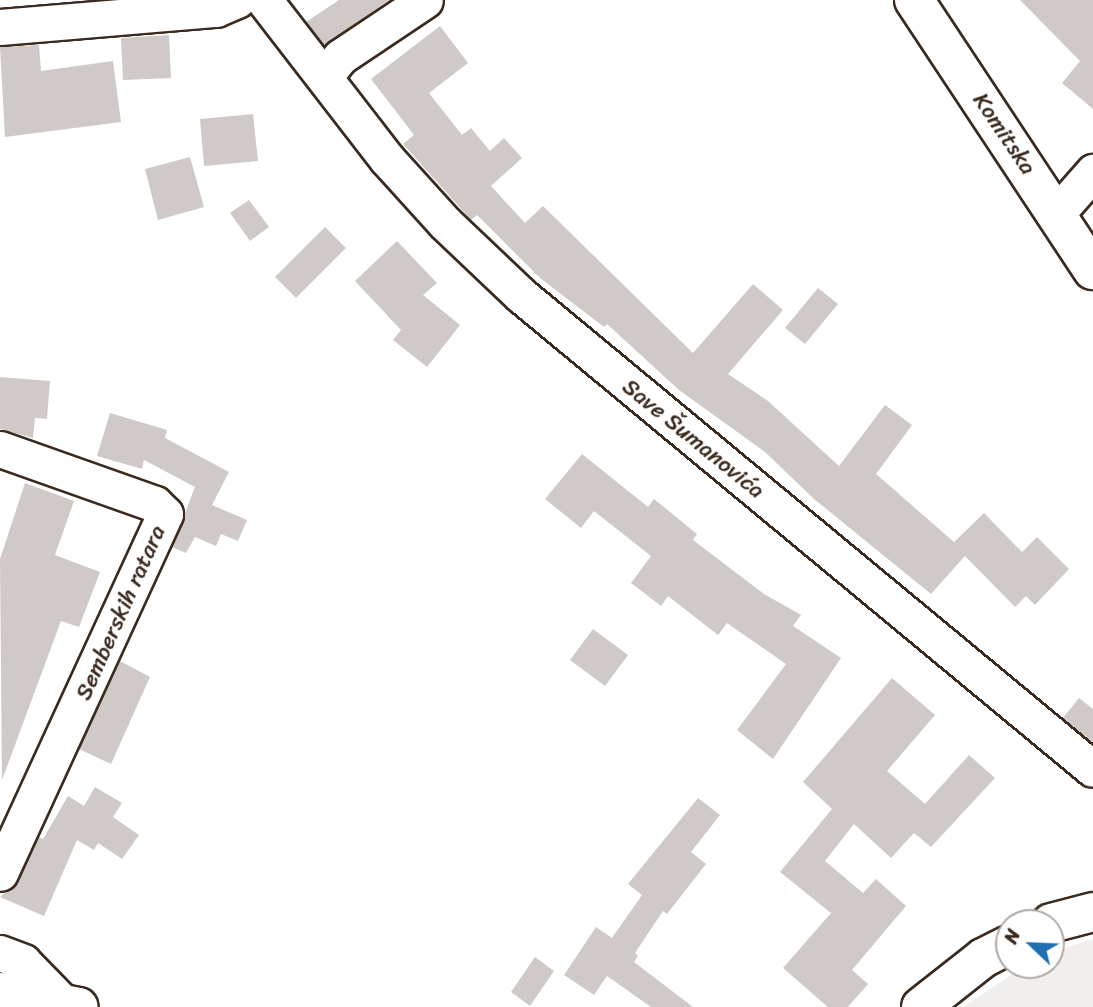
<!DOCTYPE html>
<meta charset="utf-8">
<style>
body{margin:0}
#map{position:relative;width:1093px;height:1007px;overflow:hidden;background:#fff;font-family:Sriracha,sans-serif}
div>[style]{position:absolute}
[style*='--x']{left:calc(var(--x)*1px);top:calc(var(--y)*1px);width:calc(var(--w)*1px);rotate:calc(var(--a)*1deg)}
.built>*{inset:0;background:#f1efee}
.building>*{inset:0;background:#cfcac7}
.roads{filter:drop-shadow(2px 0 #3b2a1e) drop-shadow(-2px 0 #3b2a1e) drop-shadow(0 2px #3b2a1e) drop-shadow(0 -2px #3b2a1e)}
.minor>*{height:35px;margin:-17.5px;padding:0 17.5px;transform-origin:17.5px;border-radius:17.5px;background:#fff}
.major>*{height:38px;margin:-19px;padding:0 19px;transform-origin:19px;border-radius:19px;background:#fff}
span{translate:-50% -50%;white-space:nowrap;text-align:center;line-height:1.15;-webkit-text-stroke:5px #fff;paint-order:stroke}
.street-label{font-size:23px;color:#3b2a1e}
.north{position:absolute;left:995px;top:909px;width:70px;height:70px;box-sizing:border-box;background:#fff;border:2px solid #b1aaa5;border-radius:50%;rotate:293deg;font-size:19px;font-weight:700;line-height:28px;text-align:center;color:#3b2a1e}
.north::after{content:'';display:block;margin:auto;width:24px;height:32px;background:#1f6fb2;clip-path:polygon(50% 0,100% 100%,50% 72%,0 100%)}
</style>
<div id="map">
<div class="built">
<i style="clip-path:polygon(1093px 939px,1093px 1007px,963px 1007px,1026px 965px,1051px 965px,1051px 952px)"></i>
</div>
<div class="building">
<i style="clip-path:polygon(339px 0,389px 0,324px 45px,306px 22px)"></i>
<i style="clip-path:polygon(1020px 0,1093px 0,1093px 109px,1062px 83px,1080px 61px)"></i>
<i style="clip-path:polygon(440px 26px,468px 63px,429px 93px,462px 135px,471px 128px,490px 151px,504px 138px,522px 158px,491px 186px,525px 223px,543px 206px,693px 353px,753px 284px,783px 310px,728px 374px,768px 401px,839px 466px,885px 405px,912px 425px,876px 474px,954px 542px,984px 513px,1022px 552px,1037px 537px,1069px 569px,1035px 605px,1026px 596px,1015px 607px,965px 556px,931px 594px,814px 499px,765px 452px,679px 390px,607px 324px,604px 327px,540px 278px,477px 215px,471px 220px,403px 144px,414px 135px,371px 79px)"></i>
<i style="clip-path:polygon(169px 35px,171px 78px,123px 80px,121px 38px)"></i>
<i style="clip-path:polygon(39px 45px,41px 71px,113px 61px,121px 122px,5px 137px,0 47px)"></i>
<i style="clip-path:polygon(253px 114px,258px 161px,204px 166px,200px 119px)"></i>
<i style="clip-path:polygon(190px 157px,204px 207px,158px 220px,145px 169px)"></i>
<i style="clip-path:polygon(249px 200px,269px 227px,250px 241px,230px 213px)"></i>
<i style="clip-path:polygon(325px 227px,346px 248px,296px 298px,275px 277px)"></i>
<i style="clip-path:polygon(397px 241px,437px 283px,423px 295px,460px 325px,427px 367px,393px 340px,401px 330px,355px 281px)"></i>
<i style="clip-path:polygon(818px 288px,838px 304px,805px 344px,785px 328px)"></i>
<i style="clip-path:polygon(0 377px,50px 381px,47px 419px,35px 418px,33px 438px,0 429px)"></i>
<i style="clip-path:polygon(110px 413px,167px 430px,165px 438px,229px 472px,212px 505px,247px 520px,238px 541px,221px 534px,216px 546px,195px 537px,186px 553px,172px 547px,195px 487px,144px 460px,142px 469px,97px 456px)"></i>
<i style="clip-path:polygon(582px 454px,648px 507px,654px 499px,697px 534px,693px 540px,764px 594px,801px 615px,793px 626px,841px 658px,773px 759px,737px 730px,786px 664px,727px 623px,718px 635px,668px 596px,661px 606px,631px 583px,651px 556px,594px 511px,581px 528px,545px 499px)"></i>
<i style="clip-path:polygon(25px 483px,74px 501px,55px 555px,100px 572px,79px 627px,61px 621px,2px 780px,0 559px)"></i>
<i style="clip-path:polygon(593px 629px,628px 655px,605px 686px,570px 660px)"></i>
<i style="clip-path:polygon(120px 661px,150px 677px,111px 764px,79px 749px)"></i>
<i style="clip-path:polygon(892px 678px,935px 715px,887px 771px,925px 804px,969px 755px,995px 778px,931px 847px,914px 833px,891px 858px,854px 824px,825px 861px,863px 893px,876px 879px,906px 906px,852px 970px,868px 984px,848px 1007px,828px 1007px,783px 968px,831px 913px,780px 872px,832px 809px,803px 782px)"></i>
<i style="clip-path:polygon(1079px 698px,1093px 709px,1093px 743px,1063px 718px)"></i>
<i style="clip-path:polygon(95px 787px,122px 803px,113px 817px,139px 835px,122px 859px,98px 843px,94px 850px,77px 840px,44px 916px,0 897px,18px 882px,39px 837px,43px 839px,68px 796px,84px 806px)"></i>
<i style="clip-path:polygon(698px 798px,720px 815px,691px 852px,706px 864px,667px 914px,663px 911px,635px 953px,638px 956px,634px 962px,693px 1007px,651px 1007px,607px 976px,594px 995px,564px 975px,596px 927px,612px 938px,642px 895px,628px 884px)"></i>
<i style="clip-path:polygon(535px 957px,554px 971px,530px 1006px,511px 992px)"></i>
</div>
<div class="roads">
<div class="minor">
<i style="--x:264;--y:0;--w:201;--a:52.3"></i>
<i style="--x:387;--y:159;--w:86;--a:47.8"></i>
<i style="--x:445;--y:223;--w:106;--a:43.5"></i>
<i style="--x:522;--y:296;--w:741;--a:39.64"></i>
<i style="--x:0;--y:27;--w:217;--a:-4.8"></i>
<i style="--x:216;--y:9;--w:23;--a:-23"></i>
<i style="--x:324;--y:77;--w:26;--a:-51"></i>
<i style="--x:340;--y:57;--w:102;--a:-33.8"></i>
<i style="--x:1057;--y:213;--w:55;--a:-48.7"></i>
<i style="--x:0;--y:449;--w:164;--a:19.5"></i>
<i style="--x:155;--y:504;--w:14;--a:45"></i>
<i style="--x:165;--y:514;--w:395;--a:114.7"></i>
<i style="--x:0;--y:953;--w:25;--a:21"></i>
<i style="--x:23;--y:962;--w:59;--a:45.7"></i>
</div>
<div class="major">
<i style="--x:914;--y:0;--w:324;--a:56.5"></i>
<i style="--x:1051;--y:923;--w:43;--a:-14.7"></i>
<i style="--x:0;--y:992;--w:80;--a:10.8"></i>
<i style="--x:921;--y:1007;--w:79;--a:-38.3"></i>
<i style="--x:983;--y:958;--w:29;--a:-27"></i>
</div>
</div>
<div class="street-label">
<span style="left:1004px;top:134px;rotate:56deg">Komitska</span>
<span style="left:693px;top:439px;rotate:39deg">Save Šumanovića</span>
<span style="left:121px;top:613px;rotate:-66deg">Semberskih ratara</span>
</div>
<div class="north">N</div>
</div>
